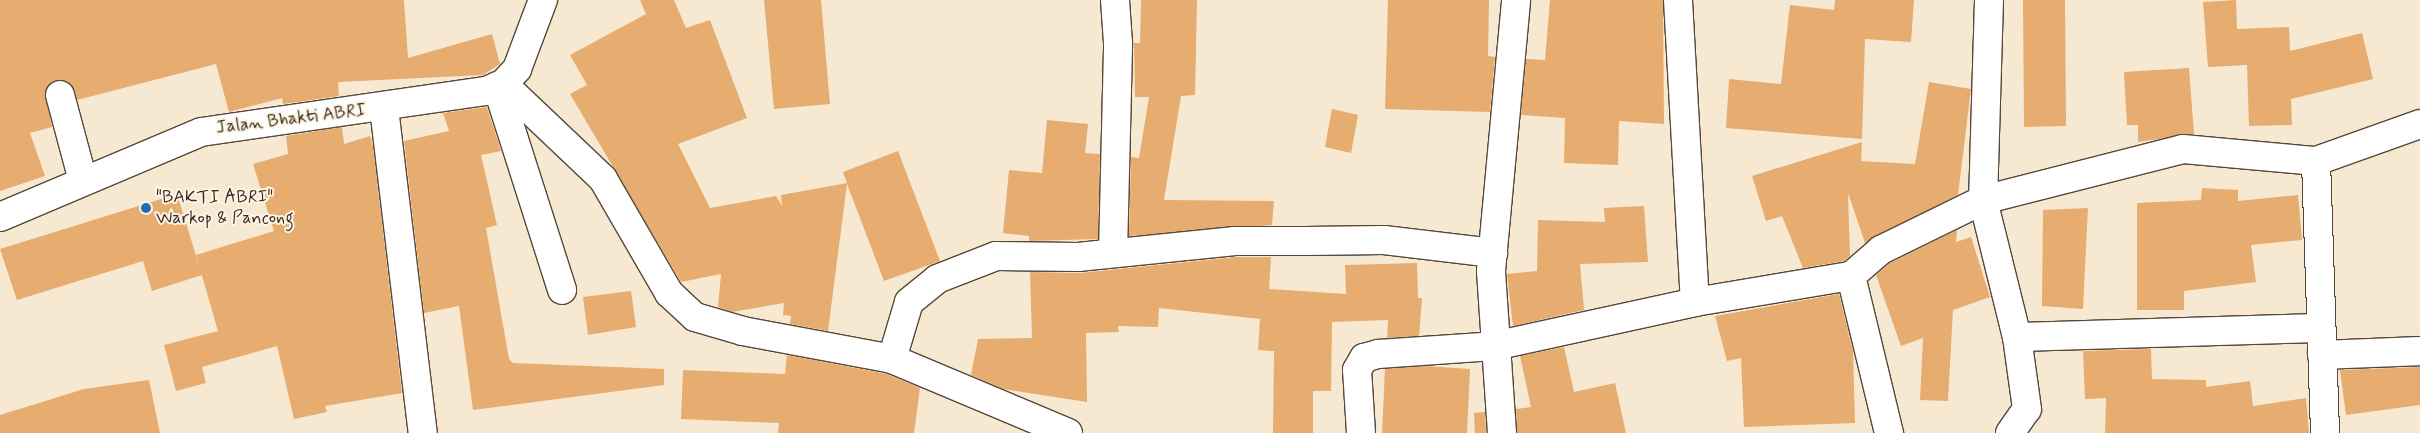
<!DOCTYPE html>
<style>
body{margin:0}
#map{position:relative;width:2420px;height:433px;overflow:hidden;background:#f7e9d1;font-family:Mynerve,sans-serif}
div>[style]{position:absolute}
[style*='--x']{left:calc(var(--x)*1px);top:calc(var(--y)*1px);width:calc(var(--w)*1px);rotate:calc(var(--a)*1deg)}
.building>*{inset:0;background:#e6ac70}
.roads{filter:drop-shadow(1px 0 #574739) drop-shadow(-1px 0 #574739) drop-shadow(0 1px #574739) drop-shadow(0 -1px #574739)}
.minor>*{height:28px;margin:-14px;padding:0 14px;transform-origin:14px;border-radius:14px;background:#fff}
.dots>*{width:14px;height:14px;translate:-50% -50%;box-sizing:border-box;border:2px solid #fcf5e5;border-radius:50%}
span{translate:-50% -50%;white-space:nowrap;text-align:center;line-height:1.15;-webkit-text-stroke:4px #fcf5e5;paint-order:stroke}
.street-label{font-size:18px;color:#3b2a1e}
.poi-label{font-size:18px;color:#3b2a1e}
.left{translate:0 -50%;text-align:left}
</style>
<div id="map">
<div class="building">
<i style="clip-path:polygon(0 0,404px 0,408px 58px,492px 34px,500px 64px,483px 75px,338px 82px,339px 96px,283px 104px,282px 98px,229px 112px,216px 64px,77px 100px,71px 84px,56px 80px,45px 91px,52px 127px,30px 133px,45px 176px,0 191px)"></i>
<i style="clip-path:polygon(640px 0,674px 0,686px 28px,710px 20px,747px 118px,678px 144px,710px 208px,776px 196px,782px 206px,781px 195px,847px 183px,843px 172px,898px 151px,940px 261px,884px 281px,847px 184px,828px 331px,790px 324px,791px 316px,783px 315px,784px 303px,732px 312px,718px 307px,721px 274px,681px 282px,570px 94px,587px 85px,570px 55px,646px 14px)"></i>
<i style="clip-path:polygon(764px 0,821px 0,830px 104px,774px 109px)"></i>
<i style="clip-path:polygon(1141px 0,1197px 0,1195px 95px,1181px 96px,1164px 200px,1274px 201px,1272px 225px,1129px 236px,1131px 157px,1139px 158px,1149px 97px,1135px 97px,1134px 43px,1140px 43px)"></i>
<i style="clip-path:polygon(1388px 0,1489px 0,1488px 56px,1495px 57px,1490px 112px,1385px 109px)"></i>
<i style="clip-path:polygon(1550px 0,1663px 0,1664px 124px,1619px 121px,1618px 165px,1564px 163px,1565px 118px,1521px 115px,1526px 59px,1545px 60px)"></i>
<i style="clip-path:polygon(1835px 0,1914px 0,1911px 42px,1865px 39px,1862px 139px,1726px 128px,1729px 79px,1781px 84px,1790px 5px,1834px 10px)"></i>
<i style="clip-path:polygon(2023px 0,2065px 0,2066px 126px,2024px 127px)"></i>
<i style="clip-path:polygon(2236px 0,2237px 29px,2289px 27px,2290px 51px,2362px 33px,2373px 79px,2291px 99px,2292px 125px,2249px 126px,2247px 65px,2208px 67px,2203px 2px)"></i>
<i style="clip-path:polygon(2189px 68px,2194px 134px,2138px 142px,2138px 125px,2127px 125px,2124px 72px)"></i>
<i style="clip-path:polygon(1929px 82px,1971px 89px,1958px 195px,1865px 243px,1848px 193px,1850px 256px,1844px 261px,1803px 268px,1782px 216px,1766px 221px,1752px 176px,1862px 142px,1861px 161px,1915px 164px)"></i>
<i style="clip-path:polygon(487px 107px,501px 151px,481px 155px,497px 225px,486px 228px,509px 359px,513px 363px,664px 369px,664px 385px,473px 410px,459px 306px,424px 313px,404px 141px,449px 131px,443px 113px)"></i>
<i style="clip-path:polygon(1332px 109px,1358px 115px,1351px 153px,1325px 147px)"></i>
<i style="clip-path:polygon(1047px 120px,1088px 124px,1085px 153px,1100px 154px,1098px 239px,1029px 241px,1029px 236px,1003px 233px,1009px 170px,1042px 173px)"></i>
<i style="clip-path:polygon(342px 127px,344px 144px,370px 136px,373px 146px,402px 393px,325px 406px,327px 412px,294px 419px,277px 346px,202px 367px,206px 383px,176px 391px,164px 345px,218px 331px,196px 255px,274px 231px,253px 164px,288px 154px,286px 136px)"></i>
<i style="clip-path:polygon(2202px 188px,2238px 190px,2238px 201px,2298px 195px,2302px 240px,2251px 245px,2256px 282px,2184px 291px,2184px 310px,2137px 310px,2137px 203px,2201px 200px)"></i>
<i style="clip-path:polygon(177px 194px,202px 275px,152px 291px,143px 261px,17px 300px,0 249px)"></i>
<i style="clip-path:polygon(1644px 206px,1648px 262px,1580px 264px,1584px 310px,1513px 326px,1507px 274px,1537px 271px,1538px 220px,1605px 222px,1604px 208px)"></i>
<i style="clip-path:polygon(2088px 208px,2083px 309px,2042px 306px,2043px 210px)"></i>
<i style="clip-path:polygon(1957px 230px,1956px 242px,1971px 237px,1990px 297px,1953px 310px,1948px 401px,1920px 400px,1923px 338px,1901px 346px,1876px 275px,1890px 263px)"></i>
<i style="clip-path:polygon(1236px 257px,1271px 257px,1269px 289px,1346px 294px,1345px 265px,1417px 263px,1418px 298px,1422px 298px,1419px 336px,1387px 338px,1388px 320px,1332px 322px,1331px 391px,1313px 391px,1313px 433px,1273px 433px,1274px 351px,1258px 350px,1260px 319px,1159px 308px,1158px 327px,1118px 326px,1119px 332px,1086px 333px,1087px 402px,1003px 389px,971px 375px,978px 339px,1032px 338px,1030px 272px,1080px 273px)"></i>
<i style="clip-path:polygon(631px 291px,636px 327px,588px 335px,583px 297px)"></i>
<i style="clip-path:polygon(1839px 294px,1853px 351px,1855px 423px,1744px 427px,1741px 358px,1727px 361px,1715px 316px)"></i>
<i style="clip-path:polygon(1564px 347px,1574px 392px,1615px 383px,1626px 433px,1517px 433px,1516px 409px,1531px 407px,1520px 356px)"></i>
<i style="clip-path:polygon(2151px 349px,2152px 379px,2206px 380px,2206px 387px,2250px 381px,2253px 406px,2306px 398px,2309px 433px,2105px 433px,2106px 398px,2085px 399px,2083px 351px)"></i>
<i style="clip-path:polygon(787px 355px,887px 374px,920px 388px,914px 433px,778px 433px,779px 423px,681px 419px,683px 370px,785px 374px)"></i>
<i style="clip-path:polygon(1424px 366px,1470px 369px,1467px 433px,1382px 433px,1385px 369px)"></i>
<i style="clip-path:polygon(2420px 367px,2420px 405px,2346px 415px,2340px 370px)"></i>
<i style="clip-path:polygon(149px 380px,160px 433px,0 433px,0 415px,84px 389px)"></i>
<i style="clip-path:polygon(1485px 412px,1486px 433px,1475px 433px,1474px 413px)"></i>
</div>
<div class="roads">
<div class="minor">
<i style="--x:1678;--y:0;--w:302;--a:86.8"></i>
<i style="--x:1989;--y:0;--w:200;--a:91.7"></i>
<i style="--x:1983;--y:200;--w:141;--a:76.1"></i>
<i style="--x:2017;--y:337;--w:303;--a:-1.7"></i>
<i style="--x:503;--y:84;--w:138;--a:43.5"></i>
<i style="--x:603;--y:179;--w:132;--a:59.9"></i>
<i style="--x:669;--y:293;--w:35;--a:43"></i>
<i style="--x:695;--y:317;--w:50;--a:16.3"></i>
<i style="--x:743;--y:331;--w:152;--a:10.6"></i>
<i style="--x:892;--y:359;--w:191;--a:22.8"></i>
<i style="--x:497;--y:86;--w:214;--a:72.3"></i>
<i style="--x:60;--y:95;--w:89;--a:75"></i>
<i style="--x:384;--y:108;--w:327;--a:83.2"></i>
<i style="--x:2316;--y:161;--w:272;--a:88.1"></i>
<i style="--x:0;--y:217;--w:218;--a:-22.9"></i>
<i style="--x:201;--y:132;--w:288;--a:-8.2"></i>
<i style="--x:486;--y:91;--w:18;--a:-22"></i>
<i style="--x:503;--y:84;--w:21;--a:-47"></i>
<i style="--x:517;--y:69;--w:74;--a:-69.4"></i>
<i style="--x:1113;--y:253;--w:210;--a:-88.6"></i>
<i style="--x:1118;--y:43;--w:43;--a:-94"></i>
<i style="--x:1851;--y:276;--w:162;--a:76.4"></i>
<i style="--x:2322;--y:355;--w:98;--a:-2.3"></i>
<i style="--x:892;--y:359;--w:59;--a:-73.4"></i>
<i style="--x:909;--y:302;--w:36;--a:-39"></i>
<i style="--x:937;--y:279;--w:63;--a:-21.3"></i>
<i style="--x:996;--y:256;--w:82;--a:0.7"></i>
<i style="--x:1078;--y:257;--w:158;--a:-5.8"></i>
<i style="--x:1235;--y:241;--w:70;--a:0"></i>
<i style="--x:1305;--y:241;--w:79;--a:-0.7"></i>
<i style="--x:1384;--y:240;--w:110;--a:6.8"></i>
<i style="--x:1361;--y:433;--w:63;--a:-93.6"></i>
<i style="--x:1357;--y:370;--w:14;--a:-60"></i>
<i style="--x:1364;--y:358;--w:15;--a:-16"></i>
<i style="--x:1378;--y:354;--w:116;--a:-3.9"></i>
<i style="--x:1494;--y:346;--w:206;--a:-12.3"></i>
<i style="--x:1695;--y:302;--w:158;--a:-9.5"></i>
<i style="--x:1851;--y:276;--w:40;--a:-41"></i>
<i style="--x:1881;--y:250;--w:114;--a:-26.1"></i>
<i style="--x:1983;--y:200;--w:206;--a:-14.3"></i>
<i style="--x:2183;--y:149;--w:134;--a:5.2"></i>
<i style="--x:2316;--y:161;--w:110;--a:-19.6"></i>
<i style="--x:1502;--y:433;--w:162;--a:-93.9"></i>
<i style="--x:1491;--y:271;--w:272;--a:-84.7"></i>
<i style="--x:2010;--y:433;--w:29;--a:-55"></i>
<i style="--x:2027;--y:409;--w:73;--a:-97.9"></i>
</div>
</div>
<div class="dots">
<i style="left:146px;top:208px;background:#1f6fb2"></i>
</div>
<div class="street-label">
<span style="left:291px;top:119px;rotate:-7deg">Jalan Bhakti ABRI</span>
</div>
<div class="poi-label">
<span class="left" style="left:156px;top:208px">"BAKTI ABRI"<br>Warkop &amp; Pancong</span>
</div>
</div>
